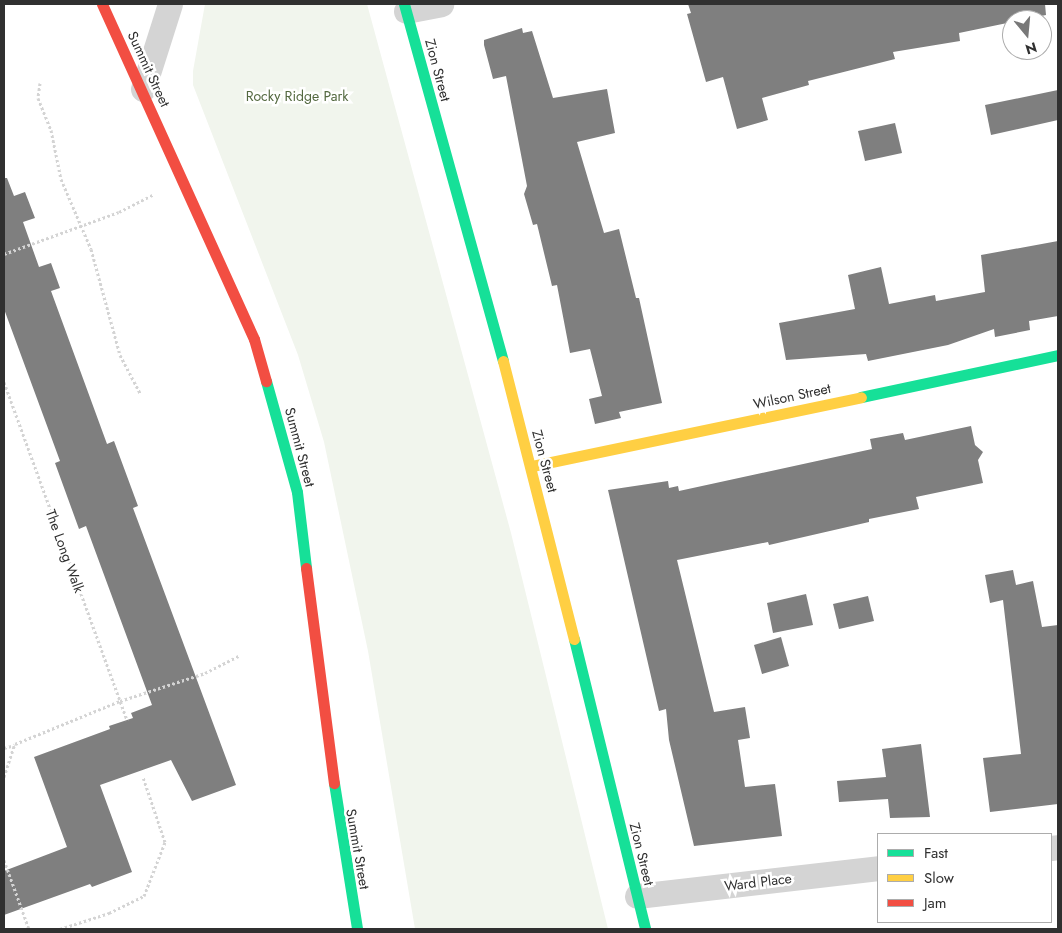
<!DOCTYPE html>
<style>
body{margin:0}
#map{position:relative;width:1062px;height:933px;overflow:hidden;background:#fff;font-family:Jost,sans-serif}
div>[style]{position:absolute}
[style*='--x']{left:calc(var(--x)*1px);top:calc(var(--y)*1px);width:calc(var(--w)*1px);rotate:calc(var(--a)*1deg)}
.green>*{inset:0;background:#f1f5ed}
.building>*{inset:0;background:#7f7f7f}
.path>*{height:3px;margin-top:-1.5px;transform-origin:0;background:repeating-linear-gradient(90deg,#d4d4d4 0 2.5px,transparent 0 5px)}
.street>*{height:25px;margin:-12.5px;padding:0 12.5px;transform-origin:12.5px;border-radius:12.5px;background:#d4d4d4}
.fast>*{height:11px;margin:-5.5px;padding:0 5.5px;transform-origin:5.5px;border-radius:5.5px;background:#16e098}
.slow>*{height:11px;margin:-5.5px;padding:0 5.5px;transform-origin:5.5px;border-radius:5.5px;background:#ffcf43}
.jam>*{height:11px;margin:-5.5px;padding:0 5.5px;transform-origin:5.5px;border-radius:5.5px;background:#f24e42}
span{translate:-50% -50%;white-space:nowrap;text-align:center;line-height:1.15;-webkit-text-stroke:5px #fff;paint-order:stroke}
.street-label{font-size:14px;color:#303030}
.park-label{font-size:14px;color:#546940}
.frame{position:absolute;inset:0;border:5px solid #303030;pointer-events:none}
.legend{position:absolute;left:877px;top:833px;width:175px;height:90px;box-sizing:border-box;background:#fff;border:1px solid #acacac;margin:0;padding:6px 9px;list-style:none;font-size:15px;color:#303030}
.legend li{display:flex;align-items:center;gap:10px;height:25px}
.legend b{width:25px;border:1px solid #acacac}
.north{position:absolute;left:1002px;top:10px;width:50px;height:50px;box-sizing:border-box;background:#fff;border:1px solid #acacac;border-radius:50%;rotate:163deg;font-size:14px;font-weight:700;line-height:20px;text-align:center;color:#303030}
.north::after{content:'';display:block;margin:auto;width:18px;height:22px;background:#787878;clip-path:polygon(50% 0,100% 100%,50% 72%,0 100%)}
</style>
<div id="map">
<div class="green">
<i style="clip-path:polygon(205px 4px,367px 4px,511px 533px,608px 929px,415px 929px,368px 651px,324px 442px,298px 355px,193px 85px,193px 71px)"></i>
</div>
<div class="building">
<i style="clip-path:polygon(688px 4px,1045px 4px,1046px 15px,959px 33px,960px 41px,893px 52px,895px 59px,808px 81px,809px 85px,762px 98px,768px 120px,737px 129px,723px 77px,706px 82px,687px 14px,691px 13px)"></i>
<i style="clip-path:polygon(522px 28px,523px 33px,532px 31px,553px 98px,607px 89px,615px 133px,577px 142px,604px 233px,619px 229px,636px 298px,639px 298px,662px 403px,619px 412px,621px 418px,595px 424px,589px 399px,602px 396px,590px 349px,570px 353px,557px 285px,552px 286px,537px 224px,533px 225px,524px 194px,527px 186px,506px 76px,493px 79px,484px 45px,484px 40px)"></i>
<i style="clip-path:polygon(1058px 90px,1058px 120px,991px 135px,985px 105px)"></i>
<i style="clip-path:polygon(895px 123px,902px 153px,865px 161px,858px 131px)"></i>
<i style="clip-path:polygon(4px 178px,7px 178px,14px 196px,25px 192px,35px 218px,23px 222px,39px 267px,51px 263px,60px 288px,51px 291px,107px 444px,114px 441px,138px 506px,133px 508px,236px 785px,192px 801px,171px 760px,100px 785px,132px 872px,92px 887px,90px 884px,4px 915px,4px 871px,67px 847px,34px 757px,110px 729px,109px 726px,133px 718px,131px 713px,152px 705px,86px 526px,79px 529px,55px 463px,60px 461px,4px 309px)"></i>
<i style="clip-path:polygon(1058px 241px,1058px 316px,1029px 321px,1030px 330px,995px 337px,994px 329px,948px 345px,868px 361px,866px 354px,786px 360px,779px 323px,855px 309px,848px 275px,881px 267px,889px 304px,935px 295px,936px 301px,985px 292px,981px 255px)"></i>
<i style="clip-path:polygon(971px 426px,975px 445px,983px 452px,978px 460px,983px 483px,916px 497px,919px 509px,869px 519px,869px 522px,769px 545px,768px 542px,677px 560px,714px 712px,745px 707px,750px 738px,738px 740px,745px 787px,775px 784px,782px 836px,694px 846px,669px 740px,666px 709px,659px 711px,608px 490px,668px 481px,669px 488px,678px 486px,679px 491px,872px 449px,870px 439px,903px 433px,905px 440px)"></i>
<i style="clip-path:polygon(1013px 570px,1016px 585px,1033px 581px,1042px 627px,1058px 625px,1058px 804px,990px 812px,983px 758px,1021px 754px,1003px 600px,990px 603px,985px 575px)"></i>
<i style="clip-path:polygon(806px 594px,813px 625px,773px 633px,767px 603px)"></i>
<i style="clip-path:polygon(868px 596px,874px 621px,839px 629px,833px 604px)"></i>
<i style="clip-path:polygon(781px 637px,789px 666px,762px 674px,754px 645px)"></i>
<i style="clip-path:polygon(921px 744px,930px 817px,890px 818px,888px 799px,839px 802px,837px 781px,886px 777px,882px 749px)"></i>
</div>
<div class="path">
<i style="--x:40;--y:83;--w:15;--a:98"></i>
<i style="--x:38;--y:98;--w:35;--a:68"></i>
<i style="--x:51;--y:130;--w:50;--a:78.5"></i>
<i style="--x:61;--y:179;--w:76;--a:66.8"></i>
<i style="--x:91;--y:249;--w:110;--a:74.7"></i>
<i style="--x:120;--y:355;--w:43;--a:62.2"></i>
<i style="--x:4;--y:254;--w:122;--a:-20.1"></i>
<i style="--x:119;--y:212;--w:38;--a:-27"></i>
<i style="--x:4;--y:382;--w:360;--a:70"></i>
<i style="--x:4;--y:748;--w:11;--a:-15"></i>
<i style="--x:4;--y:777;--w:35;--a:-72"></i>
<i style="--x:15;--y:744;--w:113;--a:-22.3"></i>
<i style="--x:120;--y:701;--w:89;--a:-18.2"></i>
<i style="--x:205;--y:673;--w:39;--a:-27"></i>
<i style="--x:4;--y:860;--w:73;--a:70.1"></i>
<i style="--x:60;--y:929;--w:52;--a:-18.1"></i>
<i style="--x:109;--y:913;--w:39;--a:-26"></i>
<i style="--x:144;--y:896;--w:58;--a:-68.7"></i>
<i style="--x:165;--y:842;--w:69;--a:-108.7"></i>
</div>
<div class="street">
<i style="--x:406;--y:11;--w:36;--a:-11"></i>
<i style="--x:143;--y:89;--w:89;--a:-72.4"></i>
<i style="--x:1051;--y:848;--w:7;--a:-8"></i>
<i style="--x:637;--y:896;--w:243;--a:-6.6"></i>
</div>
<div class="fast">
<i style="--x:404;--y:4;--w:370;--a:74.5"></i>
<i style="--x:266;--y:381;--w:115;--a:74.4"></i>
<i style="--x:297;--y:492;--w:77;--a:83.2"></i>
<i style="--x:861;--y:397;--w:201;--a:-12"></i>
<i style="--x:574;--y:639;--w:299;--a:76.2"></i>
<i style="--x:334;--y:783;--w:148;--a:81"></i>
</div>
<div class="slow">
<i style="--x:503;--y:361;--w:287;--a:75.7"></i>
<i style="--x:532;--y:466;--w:336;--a:-11.8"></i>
</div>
<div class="jam">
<i style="--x:102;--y:4;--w:368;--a:65.6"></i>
<i style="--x:254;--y:339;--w:44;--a:74.1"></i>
<i style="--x:306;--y:568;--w:217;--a:82.6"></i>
</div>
<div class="street-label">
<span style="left:149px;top:69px;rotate:65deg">Summit Street</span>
<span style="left:438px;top:70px;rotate:75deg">Zion Street</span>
<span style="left:792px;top:396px;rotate:-12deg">Wilson Street</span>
<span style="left:300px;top:447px;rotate:75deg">Summit Street</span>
<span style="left:545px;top:461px;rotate:75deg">Zion Street</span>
<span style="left:65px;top:551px;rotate:70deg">The Long Walk</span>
<span style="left:358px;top:849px;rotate:80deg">Summit Street</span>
<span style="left:642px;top:854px;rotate:76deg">Zion Street</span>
<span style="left:758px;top:882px;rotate:-7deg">Ward Place</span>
</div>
<div class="park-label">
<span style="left:297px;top:96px">Rocky Ridge Park</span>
</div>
<div class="frame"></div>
<ul class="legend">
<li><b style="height:6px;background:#16e098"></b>Fast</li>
<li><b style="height:6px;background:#ffcf43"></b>Slow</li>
<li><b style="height:6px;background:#f24e42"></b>Jam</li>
</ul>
<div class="north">N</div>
</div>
